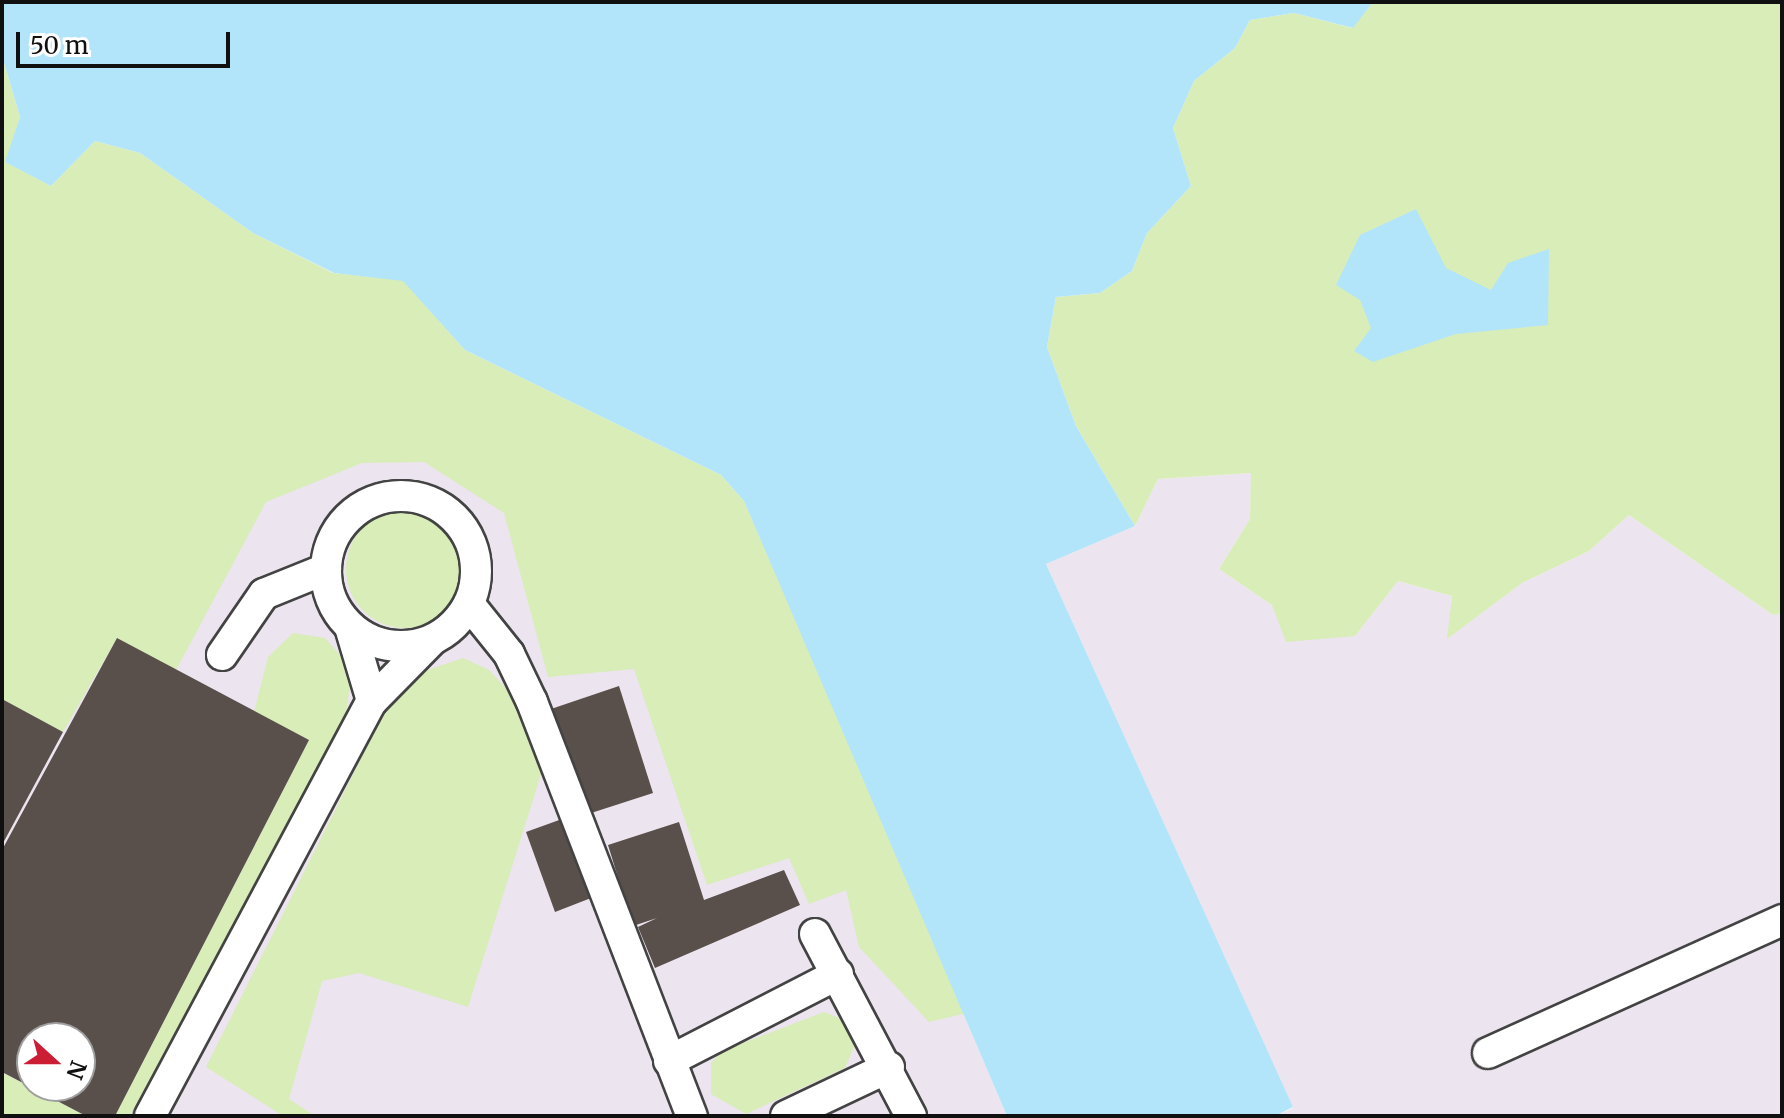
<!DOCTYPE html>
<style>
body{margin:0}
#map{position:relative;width:1784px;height:1118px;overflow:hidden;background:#fffbf2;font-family:Merriweather,serif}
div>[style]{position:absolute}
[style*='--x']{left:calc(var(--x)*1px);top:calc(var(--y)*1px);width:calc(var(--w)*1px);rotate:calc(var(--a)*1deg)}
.industrial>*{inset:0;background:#ece4ee}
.green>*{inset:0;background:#d8edb8}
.round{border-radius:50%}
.water>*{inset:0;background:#b3e5fa}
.building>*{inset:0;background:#594f4b}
.roads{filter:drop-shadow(2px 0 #434343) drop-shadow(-2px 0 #434343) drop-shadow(0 2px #434343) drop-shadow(0 -2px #434343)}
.minor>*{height:30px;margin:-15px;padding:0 15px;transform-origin:15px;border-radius:15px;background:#fff}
.minor>.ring{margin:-15px;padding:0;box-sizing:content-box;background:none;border:30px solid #fff;border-radius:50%}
span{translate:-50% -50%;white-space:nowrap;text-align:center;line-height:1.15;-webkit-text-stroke:8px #fff;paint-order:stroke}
.frame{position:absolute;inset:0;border:4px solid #101010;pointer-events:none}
.north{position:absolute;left:16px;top:1022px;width:80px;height:80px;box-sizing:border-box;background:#fff;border:2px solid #9f9f9f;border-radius:50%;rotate:111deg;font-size:22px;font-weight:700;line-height:32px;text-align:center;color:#101010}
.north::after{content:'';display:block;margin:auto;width:28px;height:36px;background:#cb1d33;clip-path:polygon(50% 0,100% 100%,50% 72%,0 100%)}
.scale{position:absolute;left:16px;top:32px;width:214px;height:36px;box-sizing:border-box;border:4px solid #101010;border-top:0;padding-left:10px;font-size:24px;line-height:28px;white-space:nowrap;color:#101010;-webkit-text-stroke:6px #fff;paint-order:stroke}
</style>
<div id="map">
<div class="industrial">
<i style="clip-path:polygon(evenodd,2px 164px,744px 501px,1007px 1116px,2px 1116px,2px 164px,32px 1038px,80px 1038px,80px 1086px,32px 1086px,32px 1038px)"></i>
<i style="clip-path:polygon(1252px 473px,1250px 519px,1219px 569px,1272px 605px,1355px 636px,1398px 581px,1452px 596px,1448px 638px,1522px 583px,1589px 551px,1629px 515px,1773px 615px,1782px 613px,1782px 1116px,1275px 1116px,1293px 1108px,1046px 564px,1135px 526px,1158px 479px)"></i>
</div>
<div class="green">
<i style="clip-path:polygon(1373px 2px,1782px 2px,1782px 613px,1773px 615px,1629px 515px,1589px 551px,1522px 583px,1447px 639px,1452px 596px,1398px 581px,1355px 636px,1286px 642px,1272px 605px,1219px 569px,1250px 519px,1251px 473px,1158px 479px,1135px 526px,1076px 426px,1047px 347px,1056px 297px,1100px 293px,1132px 271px,1147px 233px,1191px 186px,1173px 128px,1194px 81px,1235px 48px,1250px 20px,1294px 13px,1352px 28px)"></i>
<i style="clip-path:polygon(2px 56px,20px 117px,6px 162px,51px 186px,95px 141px,140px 153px,253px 233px,333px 273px,403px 280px,465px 350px,721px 475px,744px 501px,967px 1013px,929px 1022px,859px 947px,846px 890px,809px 904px,789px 858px,707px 885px,634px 669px,548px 677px,504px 513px,424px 462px,362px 463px,266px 502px,176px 670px,117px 638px,63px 732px,2px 699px)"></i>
<i class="round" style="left:346px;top:510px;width:118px;height:118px"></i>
<i style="clip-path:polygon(293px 633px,325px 638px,352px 669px,344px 729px,130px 1116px,115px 1116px,309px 740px,254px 712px,268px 657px)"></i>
<i style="clip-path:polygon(463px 658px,489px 670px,516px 699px,542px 771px,468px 1007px,359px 973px,322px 981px,289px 1099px,315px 1116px,283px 1116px,206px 1067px,401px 679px)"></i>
<i style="clip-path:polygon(824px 1012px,849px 1022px,856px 1042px,845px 1068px,746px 1114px,711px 1094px,711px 1063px,722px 1051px)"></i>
<i style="clip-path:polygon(2px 1073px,5px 1074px,86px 1116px,2px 1116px)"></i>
</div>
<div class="water">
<i style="clip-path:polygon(2px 2px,1373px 2px,1353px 28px,1294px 13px,1250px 20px,1235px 48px,1194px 81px,1173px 128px,1191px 186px,1147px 233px,1132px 271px,1100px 293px,1056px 297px,1047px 347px,1076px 426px,1135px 526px,1046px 564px,1293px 1107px,1275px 1116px,1007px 1116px,744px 501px,721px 475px,465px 350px,403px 281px,334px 273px,253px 233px,140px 153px,95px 141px,51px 186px,5px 162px,20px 117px,2px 56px)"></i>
<i style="clip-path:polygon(1416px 209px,1446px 268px,1491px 290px,1508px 263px,1549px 249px,1548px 325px,1456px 334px,1373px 362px,1354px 351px,1371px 328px,1360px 300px,1336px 285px,1360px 235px)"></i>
</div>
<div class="building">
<i style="clip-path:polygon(evenodd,117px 638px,309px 740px,115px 1116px,86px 1116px,2px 1072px,2px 850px,117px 638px,32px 1038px,80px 1038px,80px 1086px,32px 1086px,32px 1038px)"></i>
<i style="clip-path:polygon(619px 686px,653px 793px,585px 815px,551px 709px)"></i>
<i style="clip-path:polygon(2px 699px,63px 732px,2px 845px)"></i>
<i style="clip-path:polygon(562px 819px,591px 898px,555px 912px,526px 832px)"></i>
<i style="clip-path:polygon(679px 822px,704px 900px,784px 870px,800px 905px,655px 968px,638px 927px,657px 918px,633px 926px,608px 845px)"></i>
</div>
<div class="roads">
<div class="minor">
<i class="ring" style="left:326px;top:496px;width:120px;height:120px"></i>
<i style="--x:469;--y:604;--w:64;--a:51.3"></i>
<i style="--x:509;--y:654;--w:53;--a:64.4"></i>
<i style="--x:532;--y:702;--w:444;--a:68.9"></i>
<i style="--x:350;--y:627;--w:77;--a:73.4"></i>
<i style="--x:222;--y:655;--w:74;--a:-55.5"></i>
<i style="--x:264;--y:594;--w:67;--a:-22"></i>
<i style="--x:815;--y:934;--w:206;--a:62.2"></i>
<i style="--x:1488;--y:1053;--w:323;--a:-24.3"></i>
<i style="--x:669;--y:1061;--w:190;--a:-27.2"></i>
<i style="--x:150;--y:1116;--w:471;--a:-61.9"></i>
<i style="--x:372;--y:701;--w:84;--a:-45.5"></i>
<i style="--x:786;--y:1116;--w:114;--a:-25.4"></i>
</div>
</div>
<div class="frame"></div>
<div class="north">N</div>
<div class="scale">50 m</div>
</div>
